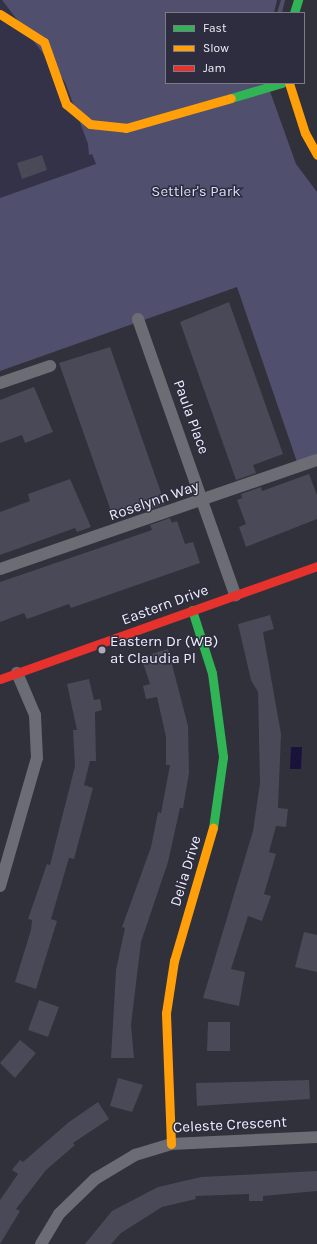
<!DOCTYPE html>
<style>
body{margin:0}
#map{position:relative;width:317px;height:1244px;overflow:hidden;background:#31313b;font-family:Karla,sans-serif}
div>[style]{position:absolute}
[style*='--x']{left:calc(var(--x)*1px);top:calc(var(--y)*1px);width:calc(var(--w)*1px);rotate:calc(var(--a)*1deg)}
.built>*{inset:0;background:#333248}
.green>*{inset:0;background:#504f6e}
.water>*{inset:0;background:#19123b}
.building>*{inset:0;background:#494957}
.street>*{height:12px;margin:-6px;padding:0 6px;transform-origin:6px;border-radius:6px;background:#6c6c74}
.fast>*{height:9px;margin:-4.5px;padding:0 4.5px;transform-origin:4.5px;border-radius:4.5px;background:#30b455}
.slow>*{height:9px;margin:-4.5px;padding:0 4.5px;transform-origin:4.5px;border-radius:4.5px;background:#ff9f0a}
.jam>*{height:9px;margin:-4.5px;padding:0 4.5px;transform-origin:4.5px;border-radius:4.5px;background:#e5322d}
.dots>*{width:11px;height:11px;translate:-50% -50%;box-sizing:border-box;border:2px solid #2d2d3f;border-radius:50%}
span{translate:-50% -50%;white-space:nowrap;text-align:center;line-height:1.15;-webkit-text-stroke:3px #2d2d3f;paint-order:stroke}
.park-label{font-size:15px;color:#dbdbfc}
.street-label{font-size:15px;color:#efeffb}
.poi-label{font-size:15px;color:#efeffb}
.left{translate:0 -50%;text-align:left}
.legend{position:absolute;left:165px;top:12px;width:140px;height:72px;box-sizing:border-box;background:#2d2d3f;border:1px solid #7b7b8a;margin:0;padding:5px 7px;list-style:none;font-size:12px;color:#efeffb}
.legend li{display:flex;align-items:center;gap:8px;height:20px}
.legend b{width:20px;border:1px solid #7b7b8a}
</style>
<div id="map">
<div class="built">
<i style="clip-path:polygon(0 0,47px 32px,96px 164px,0 198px)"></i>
</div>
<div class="green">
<i style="clip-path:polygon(2px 0,277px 0,274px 13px,166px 13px,166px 83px,267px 83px,296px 164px,317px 192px,317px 456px,297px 462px,237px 287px,0 371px,0 198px,96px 164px,92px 154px,89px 155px,88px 144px,65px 82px)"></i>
<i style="clip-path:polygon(281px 0,285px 0,282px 13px,277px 13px)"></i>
</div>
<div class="water">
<i style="clip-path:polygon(291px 747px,302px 747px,301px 769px,290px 769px)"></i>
</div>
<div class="building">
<i style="clip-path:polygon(42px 155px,47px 170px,22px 179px,17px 163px)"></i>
<i style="clip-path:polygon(229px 302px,283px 454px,253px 465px,256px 473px,236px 480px,180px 322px)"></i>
<i style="clip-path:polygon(110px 347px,165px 504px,145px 511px,142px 504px,112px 514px,59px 363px)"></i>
<i style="clip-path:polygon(34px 387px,53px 432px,25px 443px,22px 435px,0 443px,0 400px)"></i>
<i style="clip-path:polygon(309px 474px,317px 495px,317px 519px,246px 547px,239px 527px,246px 524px,237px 500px,242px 498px,241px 494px,261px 487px,262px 491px)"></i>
<i style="clip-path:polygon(70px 479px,91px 527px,77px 532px,75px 528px,0 555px,0 512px,30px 501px,28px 494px)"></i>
<i style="clip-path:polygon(170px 518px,172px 523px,177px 521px,185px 544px,193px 542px,200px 563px,71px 608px,69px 604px,27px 619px,24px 613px,0 622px,0 582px,152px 530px,150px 525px)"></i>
<i style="clip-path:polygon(270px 615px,274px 629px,263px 632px,281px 734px,278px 808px,288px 809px,286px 827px,276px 826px,269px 852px,276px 854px,264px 894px,271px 896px,262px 921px,248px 916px,231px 969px,245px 972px,239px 1006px,203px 998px,253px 831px,260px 783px,258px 692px,251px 680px,238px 624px)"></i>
<i style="clip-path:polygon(168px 649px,188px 726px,189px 773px,183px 808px,180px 808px,168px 862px,141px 942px,131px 1025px,134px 1058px,111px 1058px,116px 970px,125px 928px,122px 927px,151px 847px,158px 812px,161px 813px,170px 765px,166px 765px,166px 737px,157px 697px,146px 699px,143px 686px,150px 684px,141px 657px)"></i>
<i style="clip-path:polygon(89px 679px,94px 700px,100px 699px,102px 710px,95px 712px,96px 761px,90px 761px,84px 785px,93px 788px,74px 859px,69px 858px,51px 919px,57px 921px,36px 989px,15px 982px,31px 930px,32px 920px,28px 919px,47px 864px,50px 865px,75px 766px,73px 730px,77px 730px,67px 684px)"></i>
<i style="clip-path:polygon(304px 932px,317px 935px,317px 972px,295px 967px)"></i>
<i style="clip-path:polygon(39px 1000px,59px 1007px,48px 1037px,28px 1030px)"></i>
<i style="clip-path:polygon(208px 1022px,230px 1022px,230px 1051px,207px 1051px)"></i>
<i style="clip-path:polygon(20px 1040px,36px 1053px,15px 1078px,0 1063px)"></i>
<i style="clip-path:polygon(118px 1078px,143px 1085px,132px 1112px,110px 1106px)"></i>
<i style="clip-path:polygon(309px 1080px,310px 1099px,197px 1106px,196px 1083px)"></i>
<i style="clip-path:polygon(98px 1102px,109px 1119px,73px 1143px,75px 1145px,46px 1170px,16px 1209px,20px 1211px,0 1244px,0 1200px,18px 1174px,12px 1170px,20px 1160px,23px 1162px,69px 1122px)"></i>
<i style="clip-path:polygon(317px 1171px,317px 1191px,263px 1196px,263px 1201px,249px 1201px,249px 1194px,195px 1196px,196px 1199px,162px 1207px,121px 1233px,111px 1244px,85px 1244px,112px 1211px,158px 1187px,201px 1177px)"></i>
</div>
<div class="street">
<i style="--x:138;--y:319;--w:293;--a:70.6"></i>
<i style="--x:0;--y:383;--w:53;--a:-18.8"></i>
<i style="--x:0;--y:569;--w:335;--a:-19"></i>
<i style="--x:0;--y:886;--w:133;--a:-73.9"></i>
<i style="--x:37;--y:758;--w:43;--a:-92.7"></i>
<i style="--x:35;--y:715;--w:46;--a:-113.2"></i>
<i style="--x:41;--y:1244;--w:35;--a:-59"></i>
<i style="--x:59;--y:1214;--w:50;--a:-44.2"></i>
<i style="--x:95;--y:1179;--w:47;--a:-31"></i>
<i style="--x:135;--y:1155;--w:38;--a:-17"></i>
<i style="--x:171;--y:1144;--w:146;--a:-2.7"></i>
</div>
<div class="fast">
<i style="--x:294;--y:13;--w:14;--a:-73"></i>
<i style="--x:231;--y:98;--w:53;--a:-16.4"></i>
<i style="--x:192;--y:610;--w:66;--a:72.4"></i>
<i style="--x:212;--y:673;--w:85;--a:82.5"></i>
<i style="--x:223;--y:757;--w:72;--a:98"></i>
</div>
<div class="slow">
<i style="--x:0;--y:14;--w:52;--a:32.5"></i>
<i style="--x:44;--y:42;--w:66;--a:70.5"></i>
<i style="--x:66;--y:104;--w:31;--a:40"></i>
<i style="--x:90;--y:124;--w:36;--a:6"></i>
<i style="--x:126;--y:128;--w:109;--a:-15.9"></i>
<i style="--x:289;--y:83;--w:52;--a:72.3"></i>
<i style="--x:305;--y:133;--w:25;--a:61"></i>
<i style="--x:171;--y:1144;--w:131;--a:-92.2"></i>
<i style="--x:166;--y:1013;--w:53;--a:-81.3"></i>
<i style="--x:174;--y:961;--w:139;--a:-73.7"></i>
</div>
<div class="jam">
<i style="--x:0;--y:679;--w:337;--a:-19.6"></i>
</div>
<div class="dots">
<i style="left:102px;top:650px;background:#acacb8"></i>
</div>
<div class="park-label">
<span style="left:196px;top:192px">Settler's Park</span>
</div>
<div class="street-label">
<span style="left:191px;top:417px;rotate:70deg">Paula Place</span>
<span style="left:154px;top:501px;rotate:-19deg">Roselynn Way</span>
<span style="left:165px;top:605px;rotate:-20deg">Eastern Drive</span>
<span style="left:186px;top:871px;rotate:-73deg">Delia Drive</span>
<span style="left:230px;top:1125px;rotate:-3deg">Celeste Crescent</span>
</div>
<div class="poi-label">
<span class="left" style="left:110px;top:650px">Eastern Dr (WB)<br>at Claudia Pl</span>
</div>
<ul class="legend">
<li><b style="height:5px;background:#30b455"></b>Fast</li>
<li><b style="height:5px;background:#ff9f0a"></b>Slow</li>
<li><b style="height:5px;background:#e5322d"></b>Jam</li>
</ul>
</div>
